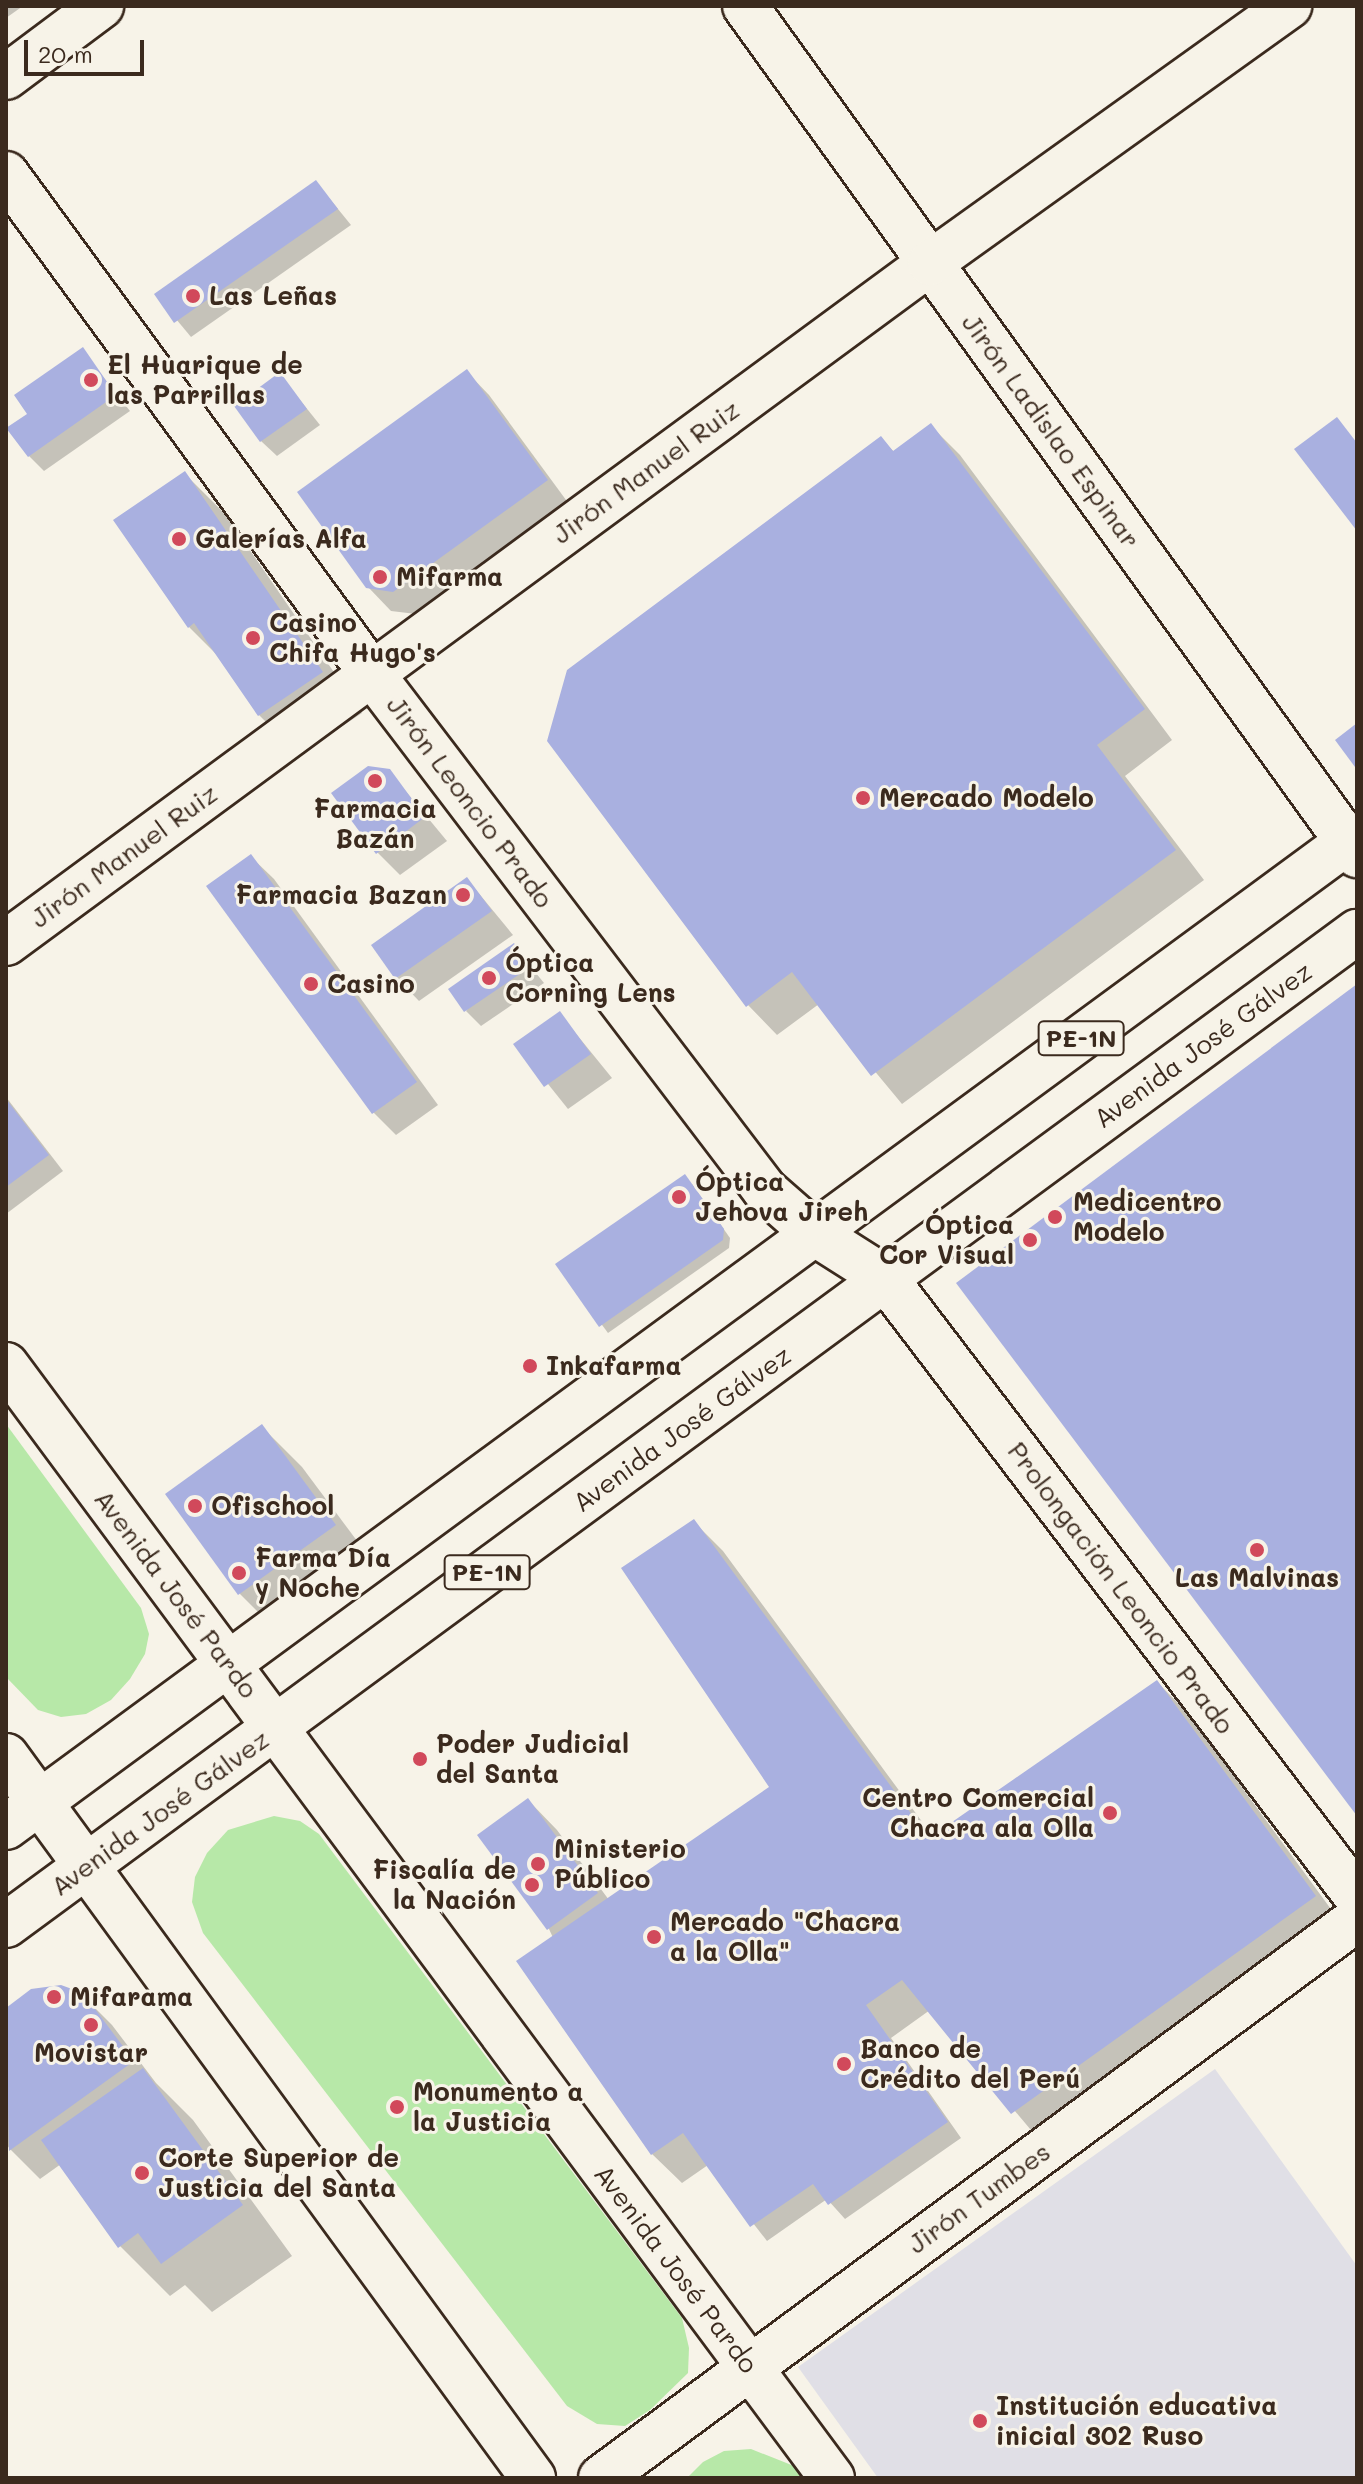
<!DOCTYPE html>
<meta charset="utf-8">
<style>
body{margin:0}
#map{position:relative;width:1363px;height:2484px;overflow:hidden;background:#f7f3e8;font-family:Mali,sans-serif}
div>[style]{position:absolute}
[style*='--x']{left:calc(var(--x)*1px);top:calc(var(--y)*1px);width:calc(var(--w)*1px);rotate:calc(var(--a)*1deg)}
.built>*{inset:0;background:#e0dfe6}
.green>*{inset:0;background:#b7e8a8}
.shadow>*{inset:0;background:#0003}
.building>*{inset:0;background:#a9b0e0}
.roads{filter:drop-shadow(2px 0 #3b2a1e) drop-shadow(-2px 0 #3b2a1e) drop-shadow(0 2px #3b2a1e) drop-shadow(0 -2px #3b2a1e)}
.street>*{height:44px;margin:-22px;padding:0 22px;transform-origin:22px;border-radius:22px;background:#f7f3e8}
.primary>*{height:44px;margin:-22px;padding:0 22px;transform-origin:22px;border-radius:22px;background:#f7f3e8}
.dots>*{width:22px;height:22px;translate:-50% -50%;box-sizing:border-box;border:4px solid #f7f3e8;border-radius:50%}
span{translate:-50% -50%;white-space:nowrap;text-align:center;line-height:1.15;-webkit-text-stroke:6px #f7f3e8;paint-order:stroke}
.shield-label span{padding:2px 6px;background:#f7f3e8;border:2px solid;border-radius:6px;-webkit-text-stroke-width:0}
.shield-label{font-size:24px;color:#3b2a1e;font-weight:700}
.poi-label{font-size:26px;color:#3b2a1e;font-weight:700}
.left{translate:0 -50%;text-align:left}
.right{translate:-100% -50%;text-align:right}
.street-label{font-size:26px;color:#3b2a1e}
.frame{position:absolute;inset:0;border:8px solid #3b2a1e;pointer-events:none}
.scale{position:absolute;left:24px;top:40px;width:120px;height:36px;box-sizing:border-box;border:4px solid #3b2a1e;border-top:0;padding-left:10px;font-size:24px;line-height:28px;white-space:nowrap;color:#3b2a1e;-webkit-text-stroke:6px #f7f3e8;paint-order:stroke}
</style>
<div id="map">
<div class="built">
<i style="clip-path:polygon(1215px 2069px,1357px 2266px,1357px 2478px,878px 2478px,798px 2367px)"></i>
</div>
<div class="green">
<i style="clip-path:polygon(6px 1424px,141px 1608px,149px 1634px,145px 1654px,130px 1679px,111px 1700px,86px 1714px,61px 1717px,38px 1710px,6px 1677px)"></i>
<i style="clip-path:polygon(274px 1816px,300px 1821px,319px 1834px,682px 2318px,689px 2348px,688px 2373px,650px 2410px,625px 2426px,597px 2424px,567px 2406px,203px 1933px,192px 1902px,195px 1877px,207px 1853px,228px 1830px)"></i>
<i style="clip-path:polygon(751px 2449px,794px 2466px,804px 2478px,687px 2478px,703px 2462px,724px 2451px)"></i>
</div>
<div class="shadow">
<i style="clip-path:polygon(6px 6px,23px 6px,6px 18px)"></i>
<i style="clip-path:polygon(316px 182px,351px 225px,191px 337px,156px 295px)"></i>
<i style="clip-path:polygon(82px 350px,130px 411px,44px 471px,29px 456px,30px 414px)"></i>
<i style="clip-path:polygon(467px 372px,489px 395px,569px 504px,416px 614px,391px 611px,368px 587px)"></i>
<i style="clip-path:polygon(280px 375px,320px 425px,277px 456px,261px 441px)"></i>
<i style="clip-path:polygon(931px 426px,960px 455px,1172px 740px,1125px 776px,1204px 880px,902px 1104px,819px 1004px,777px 1035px,748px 1005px,881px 438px,895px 453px)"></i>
<i style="clip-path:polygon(185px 474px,225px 514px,362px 713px,299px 755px,259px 715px,221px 659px,189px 627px,116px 521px)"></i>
<i style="clip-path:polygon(389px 771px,447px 841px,400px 875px,377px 852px)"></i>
<i style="clip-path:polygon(251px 857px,274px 879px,438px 1105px,396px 1135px,373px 1112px)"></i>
<i style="clip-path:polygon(467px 879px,513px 935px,419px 1001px,397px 978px)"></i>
<i style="clip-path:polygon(514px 946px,544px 983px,481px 1026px,466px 1011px)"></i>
<i style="clip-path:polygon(560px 1014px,612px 1078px,568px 1109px,516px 1044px)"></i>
<i style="clip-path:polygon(6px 1097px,63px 1171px,6px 1214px)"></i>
<i style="clip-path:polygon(692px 1184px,730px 1238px,729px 1248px,608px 1333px,558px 1265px)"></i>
<i style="clip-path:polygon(262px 1427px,302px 1467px,375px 1565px,280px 1634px,240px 1594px)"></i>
<i style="clip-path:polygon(694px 1522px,723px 1551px,934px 1838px,1157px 1682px,1187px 1712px,1344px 1927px,1041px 2142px,930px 2010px,891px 2038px,961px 2138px,845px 2219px,827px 2199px,767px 2241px,708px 2165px,682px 2183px,652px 2154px,549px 1929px,528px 1800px,557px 1830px,609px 1900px,772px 1788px)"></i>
<i style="clip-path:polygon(32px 1991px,82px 1995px,112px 2025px,156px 2083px,193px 2120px,292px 2256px,212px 2312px,185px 2285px,170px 2296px,120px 2246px,61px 2164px,40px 2179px,10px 2149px,6px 2144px,6px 2010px)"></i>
</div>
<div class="building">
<i style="clip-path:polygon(316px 180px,338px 209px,174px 323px,154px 294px)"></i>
<i style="clip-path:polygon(83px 347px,116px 395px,28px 457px,6px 428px,27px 414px,14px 395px)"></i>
<i style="clip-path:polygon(467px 369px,548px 480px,393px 592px,366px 588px,297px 492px)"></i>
<i style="clip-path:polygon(280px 372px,307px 409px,260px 442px,234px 406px)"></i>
<i style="clip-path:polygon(1337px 417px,1357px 443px,1357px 531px,1294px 449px)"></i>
<i style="clip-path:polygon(931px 423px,1145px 709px,1097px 745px,1176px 850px,871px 1076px,792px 972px,746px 1007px,547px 741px,567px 670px,881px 436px,893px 451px)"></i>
<i style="clip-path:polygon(185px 471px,323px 672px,258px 716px,194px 623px,188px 628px,113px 520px)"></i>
<i style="clip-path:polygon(1357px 723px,1357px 765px,1355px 767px,1335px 740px)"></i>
<i style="clip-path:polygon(368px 766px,390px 769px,425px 817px,376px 854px,331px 793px)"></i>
<i style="clip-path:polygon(251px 854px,417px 1082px,372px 1114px,206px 886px)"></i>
<i style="clip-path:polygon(467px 877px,492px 911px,395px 979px,371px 945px)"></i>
<i style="clip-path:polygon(514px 943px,530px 967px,464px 1012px,448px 989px)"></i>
<i style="clip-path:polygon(1357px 984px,1357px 1816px,956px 1283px)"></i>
<i style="clip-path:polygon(560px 1011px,591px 1054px,544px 1087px,513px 1044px)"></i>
<i style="clip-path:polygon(6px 1099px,49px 1155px,6px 1187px)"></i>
<i style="clip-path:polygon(685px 1174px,724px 1229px,723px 1240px,599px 1327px,555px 1264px)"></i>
<i style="clip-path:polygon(262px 1424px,336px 1525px,238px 1595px,165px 1494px)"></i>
<i style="clip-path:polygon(694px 1519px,929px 1838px,1157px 1680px,1316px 1896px,1011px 2114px,902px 1980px,866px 2005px,948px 2122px,828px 2205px,813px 2184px,750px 2227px,683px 2133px,651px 2155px,516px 1961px,769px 1787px,621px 1568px)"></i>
<i style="clip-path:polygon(528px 1798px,598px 1893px,547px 1930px,477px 1835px)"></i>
<i style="clip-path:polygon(61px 1985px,83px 1993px,134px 2061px,9px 2151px,6px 2008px,31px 1989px)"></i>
<i style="clip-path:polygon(143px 2068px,243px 2205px,161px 2264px,138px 2233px,118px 2248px,41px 2140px)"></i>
</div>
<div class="roads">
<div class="street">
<i style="--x:745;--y:6;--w:1047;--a:54.21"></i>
<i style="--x:6;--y:77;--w:119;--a:-36.8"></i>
<i style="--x:6;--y:174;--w:620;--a:53.8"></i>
<i style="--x:372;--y:674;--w:649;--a:52.71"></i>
<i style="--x:765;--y:1190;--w:65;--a:41.3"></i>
<i style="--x:814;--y:1233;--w:84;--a:32.4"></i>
<i style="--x:885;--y:1278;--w:778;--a:52.67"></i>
<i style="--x:6;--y:943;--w:1147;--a:-36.35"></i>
<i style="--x:930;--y:263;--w:442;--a:-35.6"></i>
<i style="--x:601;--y:2478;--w:940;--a:-36.48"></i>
</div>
<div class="primary">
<i style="--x:6;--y:1365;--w:1386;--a:53.42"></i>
<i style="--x:6;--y:1756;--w:894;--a:53.87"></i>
<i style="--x:6;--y:1827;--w:1676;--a:-36.29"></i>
<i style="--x:6;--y:1925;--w:1677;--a:-36.32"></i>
</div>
</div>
<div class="dots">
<i style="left:193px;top:296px;background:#d1495b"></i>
<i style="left:91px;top:380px;background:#d1495b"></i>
<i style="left:179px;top:539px;background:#d1495b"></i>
<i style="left:380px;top:577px;background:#d1495b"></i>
<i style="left:253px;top:638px;background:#d1495b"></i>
<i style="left:375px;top:781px;background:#d1495b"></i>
<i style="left:863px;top:798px;background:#d1495b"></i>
<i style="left:463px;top:895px;background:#d1495b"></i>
<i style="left:489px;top:978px;background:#d1495b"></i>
<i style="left:311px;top:984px;background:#d1495b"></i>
<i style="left:679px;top:1197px;background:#d1495b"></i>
<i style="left:1055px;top:1217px;background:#d1495b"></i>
<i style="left:1030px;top:1240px;background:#d1495b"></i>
<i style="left:530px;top:1366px;background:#d1495b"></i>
<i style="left:195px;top:1506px;background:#d1495b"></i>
<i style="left:1257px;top:1550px;background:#d1495b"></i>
<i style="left:239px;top:1573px;background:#d1495b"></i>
<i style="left:420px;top:1759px;background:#d1495b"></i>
<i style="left:1110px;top:1813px;background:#d1495b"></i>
<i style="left:538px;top:1864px;background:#d1495b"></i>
<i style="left:532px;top:1885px;background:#d1495b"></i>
<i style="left:654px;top:1937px;background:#d1495b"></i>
<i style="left:54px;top:1997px;background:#d1495b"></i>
<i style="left:91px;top:2025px;background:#d1495b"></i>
<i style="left:844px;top:2064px;background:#d1495b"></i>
<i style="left:397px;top:2107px;background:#d1495b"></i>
<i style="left:142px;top:2173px;background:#d1495b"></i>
<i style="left:980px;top:2421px;background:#d1495b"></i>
</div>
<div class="shield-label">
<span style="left:1081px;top:1038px">PE-1N</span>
<span style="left:487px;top:1572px">PE-1N</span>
</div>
<div class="poi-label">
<span class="left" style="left:209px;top:296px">Las Leñas</span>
<span class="left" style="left:107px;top:380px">El Huarique de<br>las Parrillas</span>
<span class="left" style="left:195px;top:539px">Galerías Alfa</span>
<span class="left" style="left:396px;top:577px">Mifarma</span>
<span class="left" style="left:269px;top:638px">Casino<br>Chifa Hugo's</span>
<span class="left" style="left:879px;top:798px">Mercado Modelo</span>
<span style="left:375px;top:824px">Farmacia<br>Bazán</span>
<span class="right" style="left:447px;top:895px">Farmacia Bazan</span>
<span class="left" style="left:505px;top:978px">Óptica<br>Corning Lens</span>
<span class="left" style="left:327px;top:984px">Casino</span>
<span class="left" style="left:695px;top:1197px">Óptica<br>Jehova Jireh</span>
<span class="left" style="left:1073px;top:1217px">Medicentro<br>Modelo</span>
<span class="right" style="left:1014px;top:1240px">Óptica<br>Cor Visual</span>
<span class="left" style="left:546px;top:1366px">Inkafarma</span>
<span class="left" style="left:211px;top:1506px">Ofischool</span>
<span class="left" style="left:255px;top:1573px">Farma Día<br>y Noche</span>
<span style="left:1257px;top:1578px">Las Malvinas</span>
<span class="left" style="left:436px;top:1759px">Poder Judicial<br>del Santa</span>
<span class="right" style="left:1094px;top:1813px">Centro Comercial<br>Chacra ala Olla</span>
<span class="left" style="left:554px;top:1864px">Ministerio<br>Público</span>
<span class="right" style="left:516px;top:1885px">Fiscalía de<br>la Nación</span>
<span class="left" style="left:670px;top:1937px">Mercado "Chacra<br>a la Olla"</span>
<span class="left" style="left:70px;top:1997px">Mifarama</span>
<span class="left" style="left:860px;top:2064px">Banco de<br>Crédito del Perú</span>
<span style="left:91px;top:2053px">Movistar</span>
<span class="left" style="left:413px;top:2107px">Monumento a<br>la Justicia</span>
<span class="left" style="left:158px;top:2173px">Corte Superior de<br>Justicia del Santa</span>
<span class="left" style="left:996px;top:2421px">Institución educativa<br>inicial 302 Ruso</span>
</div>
<div class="street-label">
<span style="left:1051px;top:431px;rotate:54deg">Jirón Ladislao Espinar</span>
<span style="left:646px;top:472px;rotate:-36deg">Jirón Manuel Ruiz</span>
<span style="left:470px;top:802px;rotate:53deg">Jirón Leoncio Prado</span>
<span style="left:124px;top:856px;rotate:-36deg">Jirón Manuel Ruiz</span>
<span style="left:1203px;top:1045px;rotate:-36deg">Avenida José Gálvez</span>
<span style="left:682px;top:1429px;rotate:-36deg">Avenida José Gálvez</span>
<span style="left:1121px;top:1588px;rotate:53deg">Prolongación Leoncio Prado</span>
<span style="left:176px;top:1594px;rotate:53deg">Avenida José Pardo</span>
<span style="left:160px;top:1813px;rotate:-36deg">Avenida José Gálvez</span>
<span style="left:979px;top:2198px;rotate:-36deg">Jirón Tumbes</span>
<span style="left:676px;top:2269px;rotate:53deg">Avenida José Pardo</span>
</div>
<div class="frame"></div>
<div class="scale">20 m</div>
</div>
